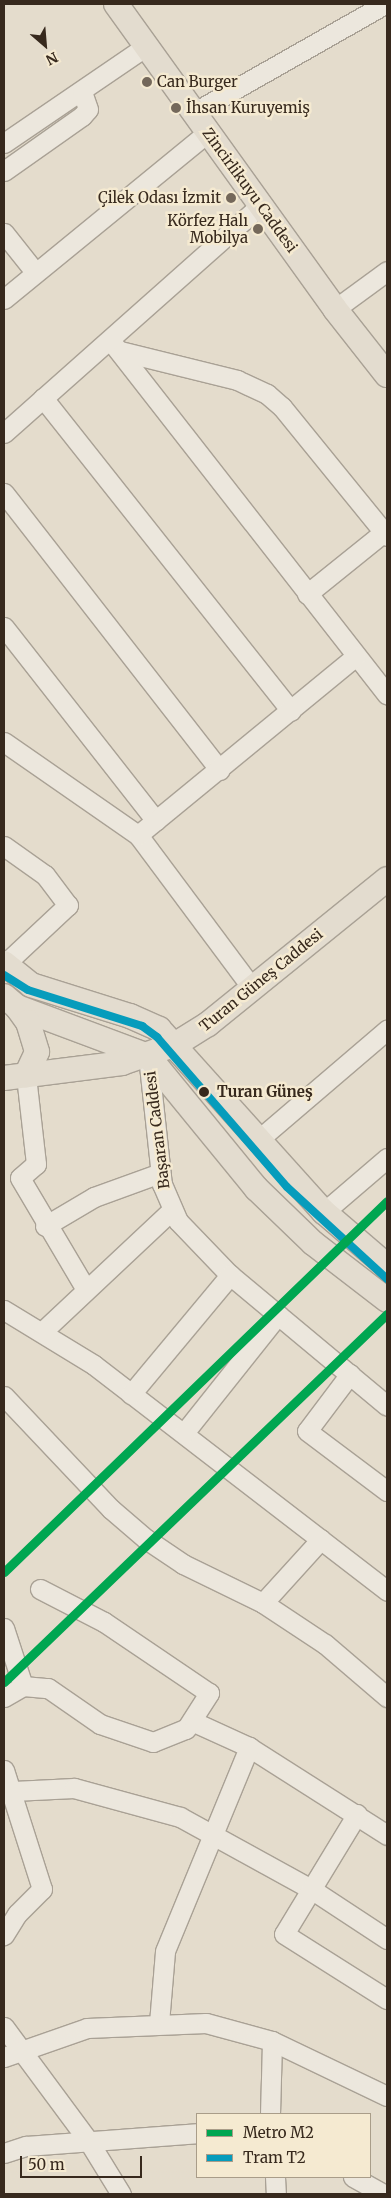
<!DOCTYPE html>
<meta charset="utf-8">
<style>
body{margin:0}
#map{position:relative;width:391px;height:2198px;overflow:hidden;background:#e4dccc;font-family:Merriweather,serif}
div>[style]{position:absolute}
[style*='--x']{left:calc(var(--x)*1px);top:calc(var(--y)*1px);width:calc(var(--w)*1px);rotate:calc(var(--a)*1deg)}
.roads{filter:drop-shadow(1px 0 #a9a195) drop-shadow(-1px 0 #a9a195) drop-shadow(0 1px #a9a195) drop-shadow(0 -1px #a9a195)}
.minor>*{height:19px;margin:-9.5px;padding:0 9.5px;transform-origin:9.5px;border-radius:9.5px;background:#ece7dd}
.major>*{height:24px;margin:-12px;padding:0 12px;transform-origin:12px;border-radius:12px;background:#e3dccf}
.tram-1>*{height:8px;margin:-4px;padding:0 4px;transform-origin:4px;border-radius:4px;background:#069cbc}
.metro-1>*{height:9px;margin:-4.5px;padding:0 4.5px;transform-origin:4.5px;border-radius:4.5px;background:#00a651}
.dots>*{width:14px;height:14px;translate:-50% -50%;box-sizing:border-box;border:2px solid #f5ead1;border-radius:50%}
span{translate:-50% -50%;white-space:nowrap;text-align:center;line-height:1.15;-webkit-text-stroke:5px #f5ead1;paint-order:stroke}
.poi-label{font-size:15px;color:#37291d}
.left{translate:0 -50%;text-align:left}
.right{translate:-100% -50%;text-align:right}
.street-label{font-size:15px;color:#37291d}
.stop-label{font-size:15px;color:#37291d;font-weight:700}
.frame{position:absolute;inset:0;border:5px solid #37291d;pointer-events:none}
.legend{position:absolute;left:196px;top:2113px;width:175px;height:65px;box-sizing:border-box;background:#f5ead1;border:1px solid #a99d89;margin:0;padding:6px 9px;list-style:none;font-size:15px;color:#37291d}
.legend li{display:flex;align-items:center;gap:10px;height:25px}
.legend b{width:25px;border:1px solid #a99d89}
.north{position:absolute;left:20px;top:20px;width:50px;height:50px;-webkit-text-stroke:4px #f5ead1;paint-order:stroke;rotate:153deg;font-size:14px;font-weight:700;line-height:20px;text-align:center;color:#37291d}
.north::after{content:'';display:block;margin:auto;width:18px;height:22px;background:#37291d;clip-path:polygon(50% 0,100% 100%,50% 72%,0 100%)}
.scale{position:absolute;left:20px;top:2156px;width:122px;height:22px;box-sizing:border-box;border:2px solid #37291d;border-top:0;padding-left:6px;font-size:15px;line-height:18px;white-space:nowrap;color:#37291d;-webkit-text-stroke:4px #f5ead1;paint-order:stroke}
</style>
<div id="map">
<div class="roads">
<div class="minor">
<i style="--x:193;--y:113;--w:221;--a:-29.6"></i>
<i style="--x:4;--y:143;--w:172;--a:-34.3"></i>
<i style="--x:4;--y:171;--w:95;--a:-35.2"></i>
<i style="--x:82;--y:116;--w:9;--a:-49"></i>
<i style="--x:88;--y:109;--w:18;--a:-109"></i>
<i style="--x:4;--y:233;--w:50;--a:51.5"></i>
<i style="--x:4;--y:299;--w:264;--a:-39.3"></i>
<i style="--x:335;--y:309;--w:64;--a:-36.2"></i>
<i style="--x:110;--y:340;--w:450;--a:52"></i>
<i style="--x:120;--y:351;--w:121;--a:13.9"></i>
<i style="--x:237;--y:380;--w:33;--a:25"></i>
<i style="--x:267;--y:394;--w:20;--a:41"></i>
<i style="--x:282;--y:407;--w:166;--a:50.9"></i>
<i style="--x:43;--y:398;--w:399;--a:51.6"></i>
<i style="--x:4;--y:433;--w:345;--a:-41.6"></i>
<i style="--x:4;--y:493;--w:351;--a:52.1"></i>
<i style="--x:307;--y:594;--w:99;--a:-38.8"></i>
<i style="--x:4;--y:627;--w:246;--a:51.9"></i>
<i style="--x:4;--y:742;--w:163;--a:34.8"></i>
<i style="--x:138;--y:835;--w:191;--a:53.3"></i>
<i style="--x:138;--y:835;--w:282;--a:-39.4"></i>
<i style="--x:4;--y:846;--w:50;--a:35.3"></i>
<i style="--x:45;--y:875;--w:38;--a:53"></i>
<i style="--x:68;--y:905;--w:86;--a:136.9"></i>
<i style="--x:148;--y:1056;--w:129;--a:83.8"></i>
<i style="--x:162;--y:1184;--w:40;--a:66.6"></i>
<i style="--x:178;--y:1221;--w:75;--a:46.1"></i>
<i style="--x:230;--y:1275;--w:204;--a:39.8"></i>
<i style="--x:26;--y:1076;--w:89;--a:83.5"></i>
<i style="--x:36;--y:1164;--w:21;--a:139"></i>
<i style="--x:20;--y:1178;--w:128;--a:59.4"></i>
<i style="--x:258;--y:1140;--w:170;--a:-40.5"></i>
<i style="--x:324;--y:1212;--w:83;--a:-40.6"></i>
<i style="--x:45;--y:1226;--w:57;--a:-30.6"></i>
<i style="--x:94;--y:1197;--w:70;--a:-20"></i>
<i style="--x:4;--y:1310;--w:105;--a:31.4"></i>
<i style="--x:94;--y:1365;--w:370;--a:37.6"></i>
<i style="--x:43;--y:1331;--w:177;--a:-43.2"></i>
<i style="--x:350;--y:1374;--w:71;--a:127"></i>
<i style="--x:307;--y:1431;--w:100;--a:36.9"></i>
<i style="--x:131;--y:1394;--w:155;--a:-50.2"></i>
<i style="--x:4;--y:1396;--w:156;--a:46.6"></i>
<i style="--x:111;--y:1509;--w:46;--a:40.6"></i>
<i style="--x:146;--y:1539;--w:45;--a:34"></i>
<i style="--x:183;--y:1564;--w:89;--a:26"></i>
<i style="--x:263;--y:1603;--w:74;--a:33.5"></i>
<i style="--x:325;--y:1644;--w:82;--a:40.5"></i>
<i style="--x:184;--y:1433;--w:151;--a:-51.5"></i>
<i style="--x:263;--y:1603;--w:86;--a:-47.8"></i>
<i style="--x:4;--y:1628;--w:61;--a:71.9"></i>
<i style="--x:4;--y:1697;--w:22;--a:-30"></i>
<i style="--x:23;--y:1686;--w:25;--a:5"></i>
<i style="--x:48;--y:1688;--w:63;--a:34.7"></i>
<i style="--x:100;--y:1724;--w:56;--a:18.8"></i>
<i style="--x:153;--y:1742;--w:35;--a:-22"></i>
<i style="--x:186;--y:1729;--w:43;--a:-57.4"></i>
<i style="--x:209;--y:1693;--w:127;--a:-145.9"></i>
<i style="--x:104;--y:1622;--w:72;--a:-152.7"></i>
<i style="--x:194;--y:1722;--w:60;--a:24.4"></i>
<i style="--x:249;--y:1747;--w:164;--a:32.5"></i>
<i style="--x:4;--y:1770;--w:125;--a:72.3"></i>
<i style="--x:42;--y:1889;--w:35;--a:135"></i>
<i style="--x:17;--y:1914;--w:25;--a:122"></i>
<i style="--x:13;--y:1791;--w:61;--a:-2.8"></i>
<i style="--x:74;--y:1788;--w:110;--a:15.3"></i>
<i style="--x:180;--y:1817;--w:149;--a:28.8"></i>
<i style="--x:311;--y:1889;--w:91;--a:33.3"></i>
<i style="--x:357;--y:1814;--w:140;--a:121.3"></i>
<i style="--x:284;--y:1934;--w:122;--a:32.3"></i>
<i style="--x:159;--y:2023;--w:72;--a:-85.2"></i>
<i style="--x:165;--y:1951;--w:221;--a:-67.6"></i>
<i style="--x:4;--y:2027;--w:143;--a:53.5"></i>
<i style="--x:89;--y:2142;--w:61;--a:58.4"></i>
<i style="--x:4;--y:2057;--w:88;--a:-19.3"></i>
<i style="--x:87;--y:2028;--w:119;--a:-2.4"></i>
<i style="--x:206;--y:2023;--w:68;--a:15.3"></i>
<i style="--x:272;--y:2041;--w:127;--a:25.6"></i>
<i style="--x:270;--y:2114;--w:73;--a:-88.4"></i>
<i style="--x:4;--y:2153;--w:23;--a:-18"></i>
<i style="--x:26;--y:2146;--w:171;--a:-4.3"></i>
<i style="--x:275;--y:2177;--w:17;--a:87"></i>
<i style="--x:353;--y:2177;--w:35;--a:29"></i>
</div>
<div class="major">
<i style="--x:116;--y:4;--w:375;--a:54.3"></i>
<i style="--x:335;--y:309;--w:84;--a:51.8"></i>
<i style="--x:4;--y:963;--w:35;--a:39"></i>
<i style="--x:31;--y:985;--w:104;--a:17.4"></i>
<i style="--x:130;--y:1016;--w:32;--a:24"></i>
<i style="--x:159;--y:1029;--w:246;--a:48"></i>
<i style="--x:324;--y:1212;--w:83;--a:40.6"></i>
<i style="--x:4;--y:996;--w:17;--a:40"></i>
<i style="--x:17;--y:1007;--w:140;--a:20.5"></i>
<i style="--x:17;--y:1007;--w:19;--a:54"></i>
<i style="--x:28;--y:1022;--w:31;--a:73"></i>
<i style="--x:37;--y:1052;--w:26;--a:115"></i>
<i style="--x:148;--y:1056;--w:171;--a:50.7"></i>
<i style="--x:256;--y:1188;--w:79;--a:44"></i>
<i style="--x:313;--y:1243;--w:93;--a:37.6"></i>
<i style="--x:4;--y:1078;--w:119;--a:-7.2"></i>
<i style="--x:122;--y:1063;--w:57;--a:-19.4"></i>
<i style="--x:176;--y:1044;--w:38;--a:-32"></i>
<i style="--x:208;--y:1024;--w:230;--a:-39"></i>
</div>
</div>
<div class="tram-1">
<i style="--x:4;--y:975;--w:28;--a:32"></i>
<i style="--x:28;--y:990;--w:120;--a:17.5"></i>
<i style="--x:142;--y:1026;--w:19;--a:36"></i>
<i style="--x:157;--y:1037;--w:198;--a:49.1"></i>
<i style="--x:287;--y:1187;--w:136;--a:42.6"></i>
</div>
<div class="metro-1">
<i style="--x:4;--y:1572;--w:533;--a:-44.09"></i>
<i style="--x:4;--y:1682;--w:531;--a:-43.86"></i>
</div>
<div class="dots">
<i style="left:147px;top:82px;background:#74685a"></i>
<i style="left:176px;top:108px;background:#74685a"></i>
<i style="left:231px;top:198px;background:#74685a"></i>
<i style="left:258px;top:229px;background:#74685a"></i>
<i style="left:204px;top:1092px;background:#37291d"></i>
</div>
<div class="poi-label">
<span class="left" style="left:157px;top:82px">Can Burger</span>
<span class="left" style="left:186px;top:108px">İhsan Kuruyemiş</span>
<span class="right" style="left:221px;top:198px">Çilek Odası İzmit</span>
<span class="right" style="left:248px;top:229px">Körfez Halı<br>Mobilya</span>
</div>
<div class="street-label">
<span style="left:250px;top:190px;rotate:54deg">Zincirlikuyu Caddesi</span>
<span style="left:261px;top:980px;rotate:-39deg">Turan Güneş Caddesi</span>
<span style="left:157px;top:1130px;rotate:-97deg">Başaran Caddesi</span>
</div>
<div class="stop-label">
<span class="left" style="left:217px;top:1092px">Turan Güneş</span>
</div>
<div class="frame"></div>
<ul class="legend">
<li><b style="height:6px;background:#00a651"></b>Metro M2</li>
<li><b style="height:6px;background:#069cbc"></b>Tram T2</li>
</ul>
<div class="north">N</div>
<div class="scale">50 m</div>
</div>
